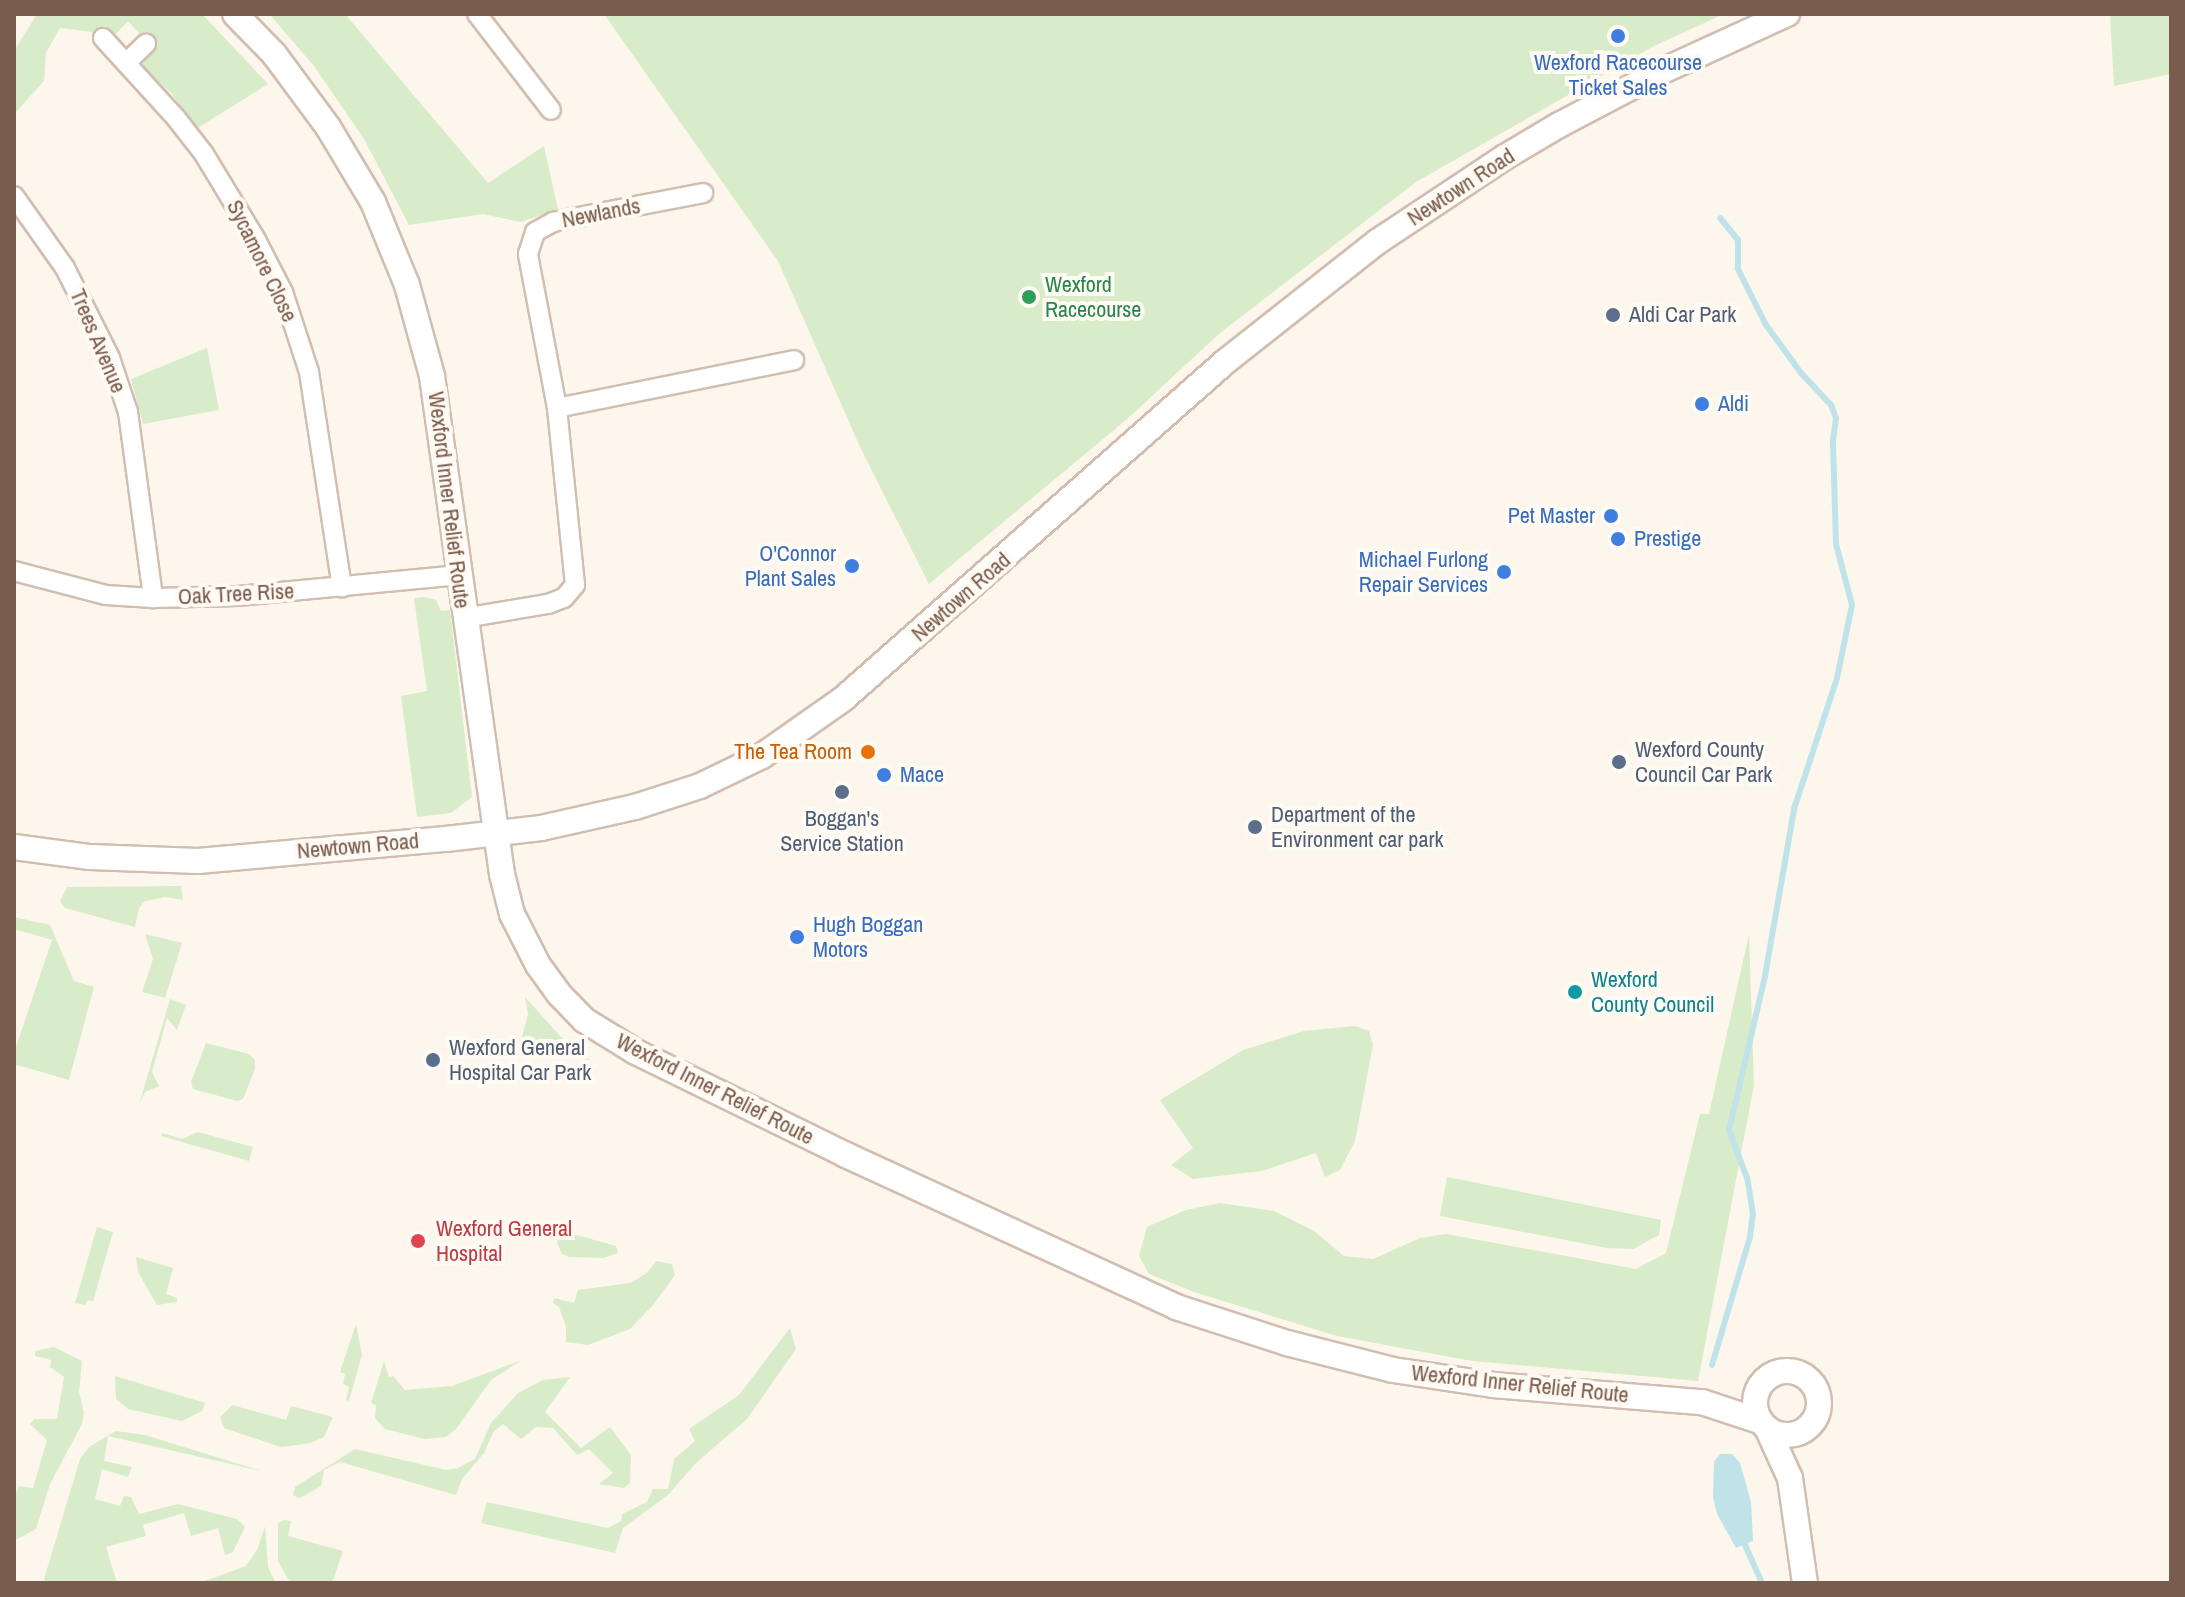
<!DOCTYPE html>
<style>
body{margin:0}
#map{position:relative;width:2185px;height:1597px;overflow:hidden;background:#fdf6ec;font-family:"Archivo Narrow",sans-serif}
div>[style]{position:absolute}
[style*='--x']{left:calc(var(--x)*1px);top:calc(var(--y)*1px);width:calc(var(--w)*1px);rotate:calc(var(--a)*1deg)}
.green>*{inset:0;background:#d8ecc9}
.water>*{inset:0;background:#bfe3e8}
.stream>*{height:6px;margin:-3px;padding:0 3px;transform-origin:3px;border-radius:3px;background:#bfe3e8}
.roads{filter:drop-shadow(2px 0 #d1beb0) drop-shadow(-2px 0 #d1beb0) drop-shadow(0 2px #d1beb0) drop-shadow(0 -2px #d1beb0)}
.street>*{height:18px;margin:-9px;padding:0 9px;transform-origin:9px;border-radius:9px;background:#fff}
.secondary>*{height:24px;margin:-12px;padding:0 12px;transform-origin:12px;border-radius:12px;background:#fff}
.secondary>.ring{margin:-12px;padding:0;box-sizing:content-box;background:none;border:24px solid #fff;border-radius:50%}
.dots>*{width:22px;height:22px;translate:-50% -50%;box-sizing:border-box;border:4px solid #fffaf3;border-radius:50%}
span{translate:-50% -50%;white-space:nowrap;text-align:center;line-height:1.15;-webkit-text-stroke:8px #fffaf3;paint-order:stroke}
.shop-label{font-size:22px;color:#366cbe}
.left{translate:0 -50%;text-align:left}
.right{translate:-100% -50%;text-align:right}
.street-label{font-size:22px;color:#7a5c4d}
.leisure-label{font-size:22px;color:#27864d}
.service-label{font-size:22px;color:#4e5e75}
.food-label{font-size:22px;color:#c56008}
.culture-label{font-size:22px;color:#0d838f}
.health-label{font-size:22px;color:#be3a42}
.frame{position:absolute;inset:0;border:16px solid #7a5c4d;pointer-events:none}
</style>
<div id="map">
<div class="green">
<i style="clip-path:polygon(37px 14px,202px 14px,268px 84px,196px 129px,172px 94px,142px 66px,152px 48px,128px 21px,115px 35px,60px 28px,46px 53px,44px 81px,16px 112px,14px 51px)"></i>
<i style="clip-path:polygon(345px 14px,488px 183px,544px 146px,558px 210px,520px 222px,483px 214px,409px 225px,364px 139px,314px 66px,270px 15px)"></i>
<i style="clip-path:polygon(604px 14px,1724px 14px,1654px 46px,1416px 182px,1220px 333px,1126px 420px,929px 584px,861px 449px,778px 261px)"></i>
<i style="clip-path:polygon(2110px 14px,2171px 14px,2171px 74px,2114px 86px)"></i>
<i style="clip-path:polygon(207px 348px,219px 410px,143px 424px,131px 379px)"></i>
<i style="clip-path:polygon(425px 597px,436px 600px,441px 611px,450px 610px,472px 797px,451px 813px,417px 817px,401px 696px,427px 691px,414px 598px)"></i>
<i style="clip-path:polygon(181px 886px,183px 900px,165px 897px,145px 901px,139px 908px,135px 927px,65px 908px,60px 901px,67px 887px)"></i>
<i style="clip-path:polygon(14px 917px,50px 925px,74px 981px,94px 987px,69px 1080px,14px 1064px,14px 1053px,52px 940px,14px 929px)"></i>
<i style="clip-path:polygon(145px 934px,182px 943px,165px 998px,142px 992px,153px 959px)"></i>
<i style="clip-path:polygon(1749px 934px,1754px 1085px,1698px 1381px,1472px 1361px,1337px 1336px,1194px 1292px,1149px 1274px,1139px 1256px,1147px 1227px,1186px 1210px,1220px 1203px,1274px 1211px,1314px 1231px,1344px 1256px,1373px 1259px,1420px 1238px,1446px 1234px,1636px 1269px,1666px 1253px,1700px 1114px,1709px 1114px)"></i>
<i style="clip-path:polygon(525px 997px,562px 1038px,591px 1061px,521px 1041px,528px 1014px)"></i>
<i style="clip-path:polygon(170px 999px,186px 1005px,177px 1030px,167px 1018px,152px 1072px,159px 1086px,145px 1092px,139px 1105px)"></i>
<i style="clip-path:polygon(1355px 1026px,1369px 1031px,1373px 1045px,1355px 1141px,1340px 1170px,1325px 1177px,1316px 1153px,1262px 1171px,1193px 1179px,1171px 1165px,1193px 1148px,1160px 1100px,1243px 1050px,1304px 1031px)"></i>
<i style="clip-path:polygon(206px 1043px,249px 1054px,255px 1060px,255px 1069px,243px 1099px,237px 1101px,193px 1089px,191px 1082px)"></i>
<i style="clip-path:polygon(198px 1132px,253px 1147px,249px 1161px,161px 1136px,163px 1133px,182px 1139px)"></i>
<i style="clip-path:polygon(1447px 1177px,1661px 1220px,1659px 1235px,1633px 1249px,1607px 1248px,1440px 1216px)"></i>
<i style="clip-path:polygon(97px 1227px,113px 1232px,93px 1301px,88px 1300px,85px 1305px,75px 1303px)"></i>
<i style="clip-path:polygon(569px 1233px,616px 1246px,618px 1253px,603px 1258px,569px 1257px,562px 1254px,557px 1243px,558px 1237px,563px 1239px)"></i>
<i style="clip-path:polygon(136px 1257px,173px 1268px,166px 1294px,177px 1298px,177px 1302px,157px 1305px,138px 1272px)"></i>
<i style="clip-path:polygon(656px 1261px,672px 1264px,675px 1275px,653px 1305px,630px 1329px,588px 1345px,566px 1342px,566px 1327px,559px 1307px,553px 1303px,554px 1298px,574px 1303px,578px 1290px,630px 1283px,647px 1273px)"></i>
<i style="clip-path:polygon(356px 1324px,362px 1355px,349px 1401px,346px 1400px,349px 1387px,343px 1384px,345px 1374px,340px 1372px)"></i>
<i style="clip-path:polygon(790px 1328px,796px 1349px,747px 1419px,696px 1463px,668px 1495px,623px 1528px,615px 1553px,481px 1523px,487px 1502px,608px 1528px,621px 1521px,622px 1514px,647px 1502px,653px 1489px,668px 1489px,674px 1459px,695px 1441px,689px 1429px,739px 1395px)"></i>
<i style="clip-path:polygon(54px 1347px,82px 1361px,79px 1392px,84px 1413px,82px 1424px,50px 1484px,36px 1529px,14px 1541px,14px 1498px,19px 1486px,33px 1488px,47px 1440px,30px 1424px,34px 1419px,57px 1419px,64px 1377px,50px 1367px,51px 1360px,35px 1356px,35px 1351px)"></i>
<i style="clip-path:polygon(522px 1360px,491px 1380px,456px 1429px,446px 1437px,425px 1439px,385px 1429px,375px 1418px,376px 1405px,371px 1403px,384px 1361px,389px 1377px,393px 1376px,405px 1390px,452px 1386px)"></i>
<i style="clip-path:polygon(115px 1376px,205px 1403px,202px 1411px,182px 1421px,128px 1409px,116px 1399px)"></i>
<i style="clip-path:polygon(570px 1377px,545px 1412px,581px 1448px,610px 1427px,631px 1455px,630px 1483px,624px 1488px,599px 1484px,613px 1473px,589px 1449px,577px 1455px,553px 1428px,536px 1427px,521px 1439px,503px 1424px,494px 1431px,484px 1453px,462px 1479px,456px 1495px,340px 1462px,324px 1470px,321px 1486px,300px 1498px,293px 1495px,295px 1487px,355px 1449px,446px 1470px,458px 1468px,475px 1459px,491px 1423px,518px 1393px,543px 1380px)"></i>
<i style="clip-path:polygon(232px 1405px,286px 1420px,291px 1406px,333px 1417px,324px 1437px,311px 1443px,281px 1447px,224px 1428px,220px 1417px)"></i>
<i style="clip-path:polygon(116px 1431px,145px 1435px,262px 1471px,108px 1436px,104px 1461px,132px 1467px,128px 1477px,102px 1469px,95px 1499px,120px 1506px,124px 1496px,131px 1497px,139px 1514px,178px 1504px,237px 1519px,245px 1527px,233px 1552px,225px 1555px,218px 1528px,191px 1536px,184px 1513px,143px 1525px,146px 1536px,106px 1547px,117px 1583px,46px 1583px,44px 1579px,80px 1459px,89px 1447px)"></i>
<i style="clip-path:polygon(284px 1520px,291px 1521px,288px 1536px,343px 1551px,332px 1583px,293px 1583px,288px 1579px,278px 1561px,278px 1523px)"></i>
<i style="clip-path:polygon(265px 1526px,268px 1567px,276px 1583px,199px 1583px,246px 1566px,257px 1550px)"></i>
</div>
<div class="water">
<i style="clip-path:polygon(1720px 1454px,1732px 1454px,1740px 1463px,1751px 1502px,1753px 1541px,1736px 1548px,1717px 1514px,1713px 1497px,1714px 1462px)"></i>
</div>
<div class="stream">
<i style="--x:1712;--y:1365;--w:134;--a:-73.5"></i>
<i style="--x:1750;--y:1237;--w:23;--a:-83"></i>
<i style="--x:1753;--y:1214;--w:36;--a:-99"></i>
<i style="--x:1747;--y:1178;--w:51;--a:-110.6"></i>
<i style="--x:1729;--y:1130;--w:158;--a:-76.8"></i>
<i style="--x:1765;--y:976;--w:169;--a:-80.1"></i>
<i style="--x:1794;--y:809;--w:138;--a:-71.8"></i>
<i style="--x:1837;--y:678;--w:75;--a:-78.4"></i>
<i style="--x:1852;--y:605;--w:63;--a:-104.7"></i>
<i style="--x:1836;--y:544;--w:104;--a:-91.7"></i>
<i style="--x:1833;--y:440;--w:22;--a:-82"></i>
<i style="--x:1836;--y:418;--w:14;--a:-111"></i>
<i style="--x:1831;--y:405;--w:44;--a:-133.2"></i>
<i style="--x:1801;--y:373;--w:59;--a:-126.1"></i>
<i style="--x:1766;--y:325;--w:63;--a:-116.6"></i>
<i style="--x:1738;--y:269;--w:29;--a:-90"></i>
<i style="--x:1738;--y:240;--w:28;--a:-129"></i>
<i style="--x:1745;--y:1545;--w:42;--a:65.9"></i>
</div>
<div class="roads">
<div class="street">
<i style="--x:477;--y:14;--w:121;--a:52.4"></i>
<i style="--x:103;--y:38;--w:108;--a:47.6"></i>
<i style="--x:176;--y:118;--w:46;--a:52.1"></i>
<i style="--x:204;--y:154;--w:100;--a:58.8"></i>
<i style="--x:256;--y:240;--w:59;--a:62.6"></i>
<i style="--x:283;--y:292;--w:84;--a:72"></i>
<i style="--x:309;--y:372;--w:218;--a:81.3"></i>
<i style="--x:126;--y:63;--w:28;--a:-44"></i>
<i style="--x:14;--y:196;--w:88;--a:54.7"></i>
<i style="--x:65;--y:268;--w:101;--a:63.4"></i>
<i style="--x:110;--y:358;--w:57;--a:71.6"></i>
<i style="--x:128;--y:412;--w:188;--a:82.3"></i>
<i style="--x:557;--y:408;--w:242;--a:-11.4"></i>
<i style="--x:14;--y:571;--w:95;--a:14.6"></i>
<i style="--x:106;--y:595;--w:47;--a:3.7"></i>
<i style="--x:153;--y:598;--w:85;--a:-1.3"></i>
<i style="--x:238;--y:596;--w:223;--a:-5.4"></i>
<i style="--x:464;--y:618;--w:85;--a:-9.5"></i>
<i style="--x:548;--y:604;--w:17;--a:-21"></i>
<i style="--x:564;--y:598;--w:17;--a:-50"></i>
<i style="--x:575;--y:585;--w:178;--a:-95.8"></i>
<i style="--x:557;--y:408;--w:157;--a:-100.7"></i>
<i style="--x:528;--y:254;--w:23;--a:-72"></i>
<i style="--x:535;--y:232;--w:21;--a:-29"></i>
<i style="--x:553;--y:222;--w:153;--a:-10.9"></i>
</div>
<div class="secondary">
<i style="--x:235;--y:14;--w:56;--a:45.7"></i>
<i style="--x:274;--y:54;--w:91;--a:53.5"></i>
<i style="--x:328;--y:127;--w:87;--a:59"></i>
<i style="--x:373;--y:202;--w:90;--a:67.7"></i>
<i style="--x:407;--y:285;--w:94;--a:74.6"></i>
<i style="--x:432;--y:376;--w:503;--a:82"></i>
<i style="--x:502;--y:874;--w:41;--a:76"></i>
<i style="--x:512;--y:914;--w:57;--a:63"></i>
<i style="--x:538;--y:965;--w:36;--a:54"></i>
<i style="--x:559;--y:994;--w:36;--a:46"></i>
<i style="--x:584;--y:1020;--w:61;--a:31.6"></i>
<i style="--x:636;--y:1052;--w:234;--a:26.1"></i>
<i style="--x:846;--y:1155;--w:363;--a:24.7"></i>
<i style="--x:1176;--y:1307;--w:117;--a:18"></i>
<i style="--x:1287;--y:1343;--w:109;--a:14.3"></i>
<i style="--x:1393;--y:1370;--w:101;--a:8.5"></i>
<i style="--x:1493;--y:1385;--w:210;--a:4.7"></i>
<i style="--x:1702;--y:1402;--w:60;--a:18.4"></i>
<i style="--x:14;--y:847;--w:77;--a:7.5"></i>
<i style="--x:90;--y:857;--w:108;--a:2.1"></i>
<i style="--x:198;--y:861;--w:249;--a:-5.1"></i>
<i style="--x:446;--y:839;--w:96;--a:-6.6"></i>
<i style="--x:541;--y:828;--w:96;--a:-12.6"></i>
<i style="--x:635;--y:807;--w:68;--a:-17.9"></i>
<i style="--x:700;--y:786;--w:69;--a:-25.8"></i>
<i style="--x:762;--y:756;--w:99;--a:-35.1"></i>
<i style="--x:843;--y:699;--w:509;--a:-41.42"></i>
<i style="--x:1225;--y:362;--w:194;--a:-38.3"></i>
<i style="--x:1377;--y:242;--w:154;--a:-33.6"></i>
<i style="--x:1505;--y:157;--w:63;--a:-30.7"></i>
<i style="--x:1559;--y:125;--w:112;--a:-27.7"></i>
<i style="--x:1658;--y:73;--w:142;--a:-24.6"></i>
<i class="ring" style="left:1755px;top:1371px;width:40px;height:40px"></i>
<i style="--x:1768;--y:1430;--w:53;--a:65.4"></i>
<i style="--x:1790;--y:1478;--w:106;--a:81.9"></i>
</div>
</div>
<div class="dots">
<i style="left:1618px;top:36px;background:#3f7fe0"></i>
<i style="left:1029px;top:297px;background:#2e9e5b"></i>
<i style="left:1613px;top:315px;background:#5c6f8a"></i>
<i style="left:1702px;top:404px;background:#3f7fe0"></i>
<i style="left:1611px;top:516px;background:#3f7fe0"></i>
<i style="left:1618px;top:539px;background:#3f7fe0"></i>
<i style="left:852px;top:566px;background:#3f7fe0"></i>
<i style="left:1504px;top:572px;background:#3f7fe0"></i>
<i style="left:868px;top:752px;background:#e8710a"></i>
<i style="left:1619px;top:762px;background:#5c6f8a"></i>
<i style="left:884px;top:775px;background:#3f7fe0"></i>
<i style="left:842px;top:792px;background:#5c6f8a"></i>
<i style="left:1255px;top:827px;background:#5c6f8a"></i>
<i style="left:797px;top:937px;background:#3f7fe0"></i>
<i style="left:1575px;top:992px;background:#0f9aa8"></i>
<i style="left:433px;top:1060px;background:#5c6f8a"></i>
<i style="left:418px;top:1241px;background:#e0444e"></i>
</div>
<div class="shop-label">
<span style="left:1618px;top:75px">Wexford Racecourse<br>Ticket Sales</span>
<span class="left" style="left:1718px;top:404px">Aldi</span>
<span class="right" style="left:1595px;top:516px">Pet Master</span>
<span class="left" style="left:1634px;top:539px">Prestige</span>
<span class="right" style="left:836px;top:566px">O'Connor<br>Plant Sales</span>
<span class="right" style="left:1488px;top:572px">Michael Furlong<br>Repair Services</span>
<span class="left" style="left:900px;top:775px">Mace</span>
<span class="left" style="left:813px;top:937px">Hugh Boggan<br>Motors</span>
</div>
<div class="street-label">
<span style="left:1461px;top:187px;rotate:-33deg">Newtown Road</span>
<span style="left:601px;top:213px;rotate:-11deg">Newlands</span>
<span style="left:262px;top:261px;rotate:64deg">Sycamore Close</span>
<span style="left:98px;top:341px;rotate:67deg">Trees Avenue</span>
<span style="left:449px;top:500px;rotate:83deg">Wexford Inner Relief Route</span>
<span style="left:236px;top:594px;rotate:-3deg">Oak Tree Rise</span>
<span style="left:961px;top:597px;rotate:-41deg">Newtown Road</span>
<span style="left:358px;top:846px;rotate:-5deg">Newtown Road</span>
<span style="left:715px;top:1089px;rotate:27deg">Wexford Inner Relief Route</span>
<span style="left:1520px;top:1384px;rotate:6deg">Wexford Inner Relief Route</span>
</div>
<div class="leisure-label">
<span class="left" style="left:1045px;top:297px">Wexford<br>Racecourse</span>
</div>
<div class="service-label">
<span class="left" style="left:1629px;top:315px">Aldi Car Park</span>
<span class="left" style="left:1635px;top:762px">Wexford County<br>Council Car Park</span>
<span class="left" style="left:1271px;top:827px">Department of the<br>Environment car park</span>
<span style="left:842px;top:831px">Boggan's<br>Service Station</span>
<span class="left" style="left:449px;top:1060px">Wexford General<br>Hospital Car Park</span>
</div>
<div class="food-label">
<span class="right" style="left:852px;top:752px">The Tea Room</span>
</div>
<div class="culture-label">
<span class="left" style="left:1591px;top:992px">Wexford<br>County Council</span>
</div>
<div class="health-label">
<span class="left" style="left:436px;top:1241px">Wexford General<br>Hospital</span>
</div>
<div class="frame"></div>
</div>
